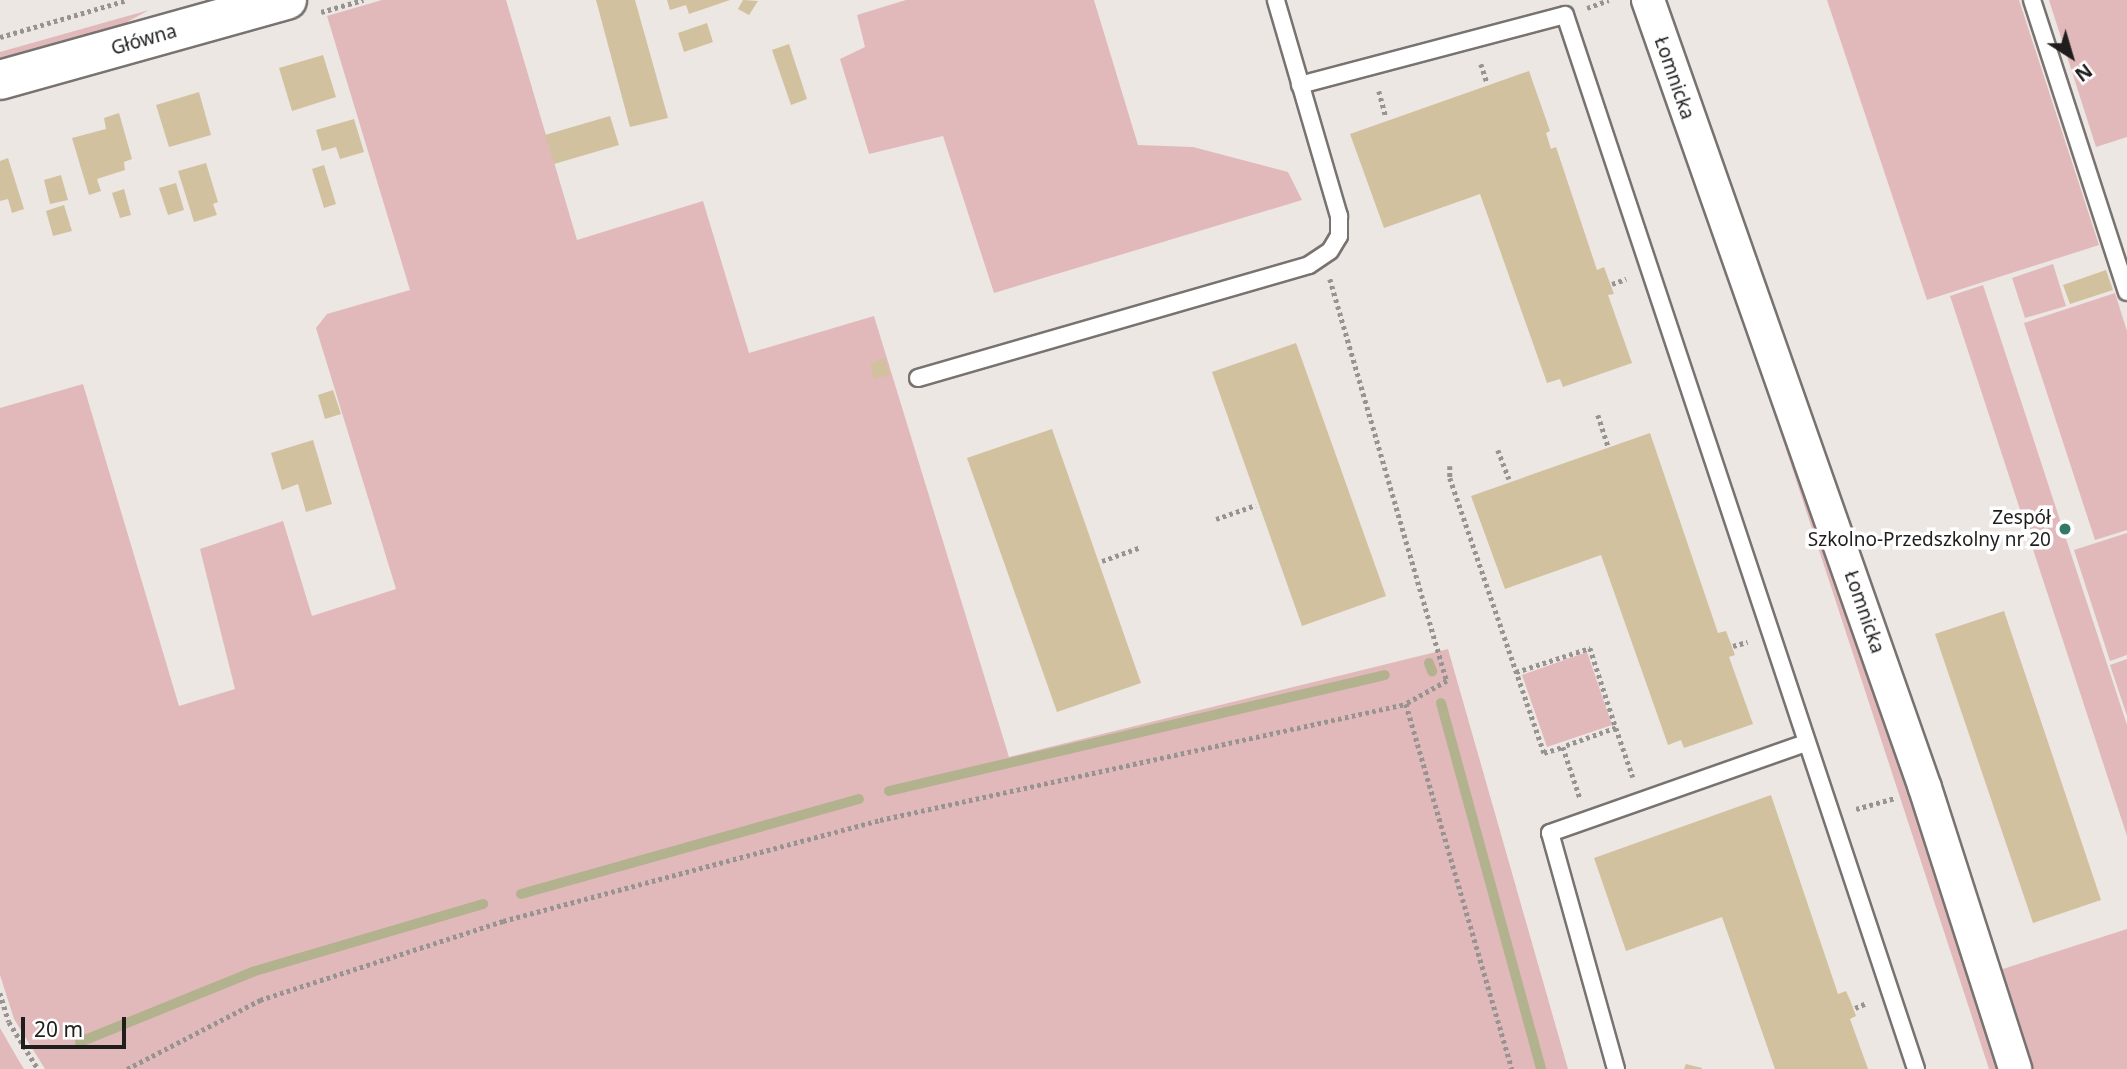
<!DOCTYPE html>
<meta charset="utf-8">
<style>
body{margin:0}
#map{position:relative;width:2127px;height:1069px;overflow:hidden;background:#ece7e3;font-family:"Noto Sans",sans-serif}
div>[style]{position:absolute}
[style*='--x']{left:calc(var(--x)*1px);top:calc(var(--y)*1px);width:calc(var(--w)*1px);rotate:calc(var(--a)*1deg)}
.green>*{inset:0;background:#e1b9bb}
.stream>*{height:10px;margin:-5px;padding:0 5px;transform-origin:5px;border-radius:5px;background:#b3b28e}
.building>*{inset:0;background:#d2c19f}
.path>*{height:4.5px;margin-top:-2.25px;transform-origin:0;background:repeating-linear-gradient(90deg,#969390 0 3.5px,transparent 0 7px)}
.roads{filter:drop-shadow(2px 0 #787370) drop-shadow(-2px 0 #787370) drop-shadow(0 2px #787370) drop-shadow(0 -2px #787370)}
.service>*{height:16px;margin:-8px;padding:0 8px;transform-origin:8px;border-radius:8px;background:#fff}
.minor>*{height:32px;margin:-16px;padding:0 16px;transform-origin:16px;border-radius:16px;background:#fff}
.tertiary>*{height:38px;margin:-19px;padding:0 19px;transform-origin:19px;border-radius:19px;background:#fff}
.dots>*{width:19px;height:19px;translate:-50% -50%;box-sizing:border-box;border:4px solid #fff;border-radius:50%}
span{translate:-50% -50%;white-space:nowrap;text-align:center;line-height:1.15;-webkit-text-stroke:7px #fff;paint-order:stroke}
.street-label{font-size:19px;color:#201e1d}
.poi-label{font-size:19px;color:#201e1d}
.right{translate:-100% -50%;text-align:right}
.north{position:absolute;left:2036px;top:21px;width:70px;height:70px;-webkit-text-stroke:5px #fff;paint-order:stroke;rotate:143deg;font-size:19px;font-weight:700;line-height:28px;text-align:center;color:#201e1d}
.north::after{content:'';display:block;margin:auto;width:24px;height:32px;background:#201e1d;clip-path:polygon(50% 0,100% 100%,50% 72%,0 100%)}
.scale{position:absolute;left:21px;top:1017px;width:105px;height:32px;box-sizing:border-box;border:4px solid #201e1d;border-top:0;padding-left:9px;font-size:21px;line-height:24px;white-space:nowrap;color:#201e1d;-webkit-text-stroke:5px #fff;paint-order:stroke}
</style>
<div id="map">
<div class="green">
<i style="clip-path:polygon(382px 0,506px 0,577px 240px,703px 201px,749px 353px,874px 316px,1009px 757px,1448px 649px,1568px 1069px,45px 1069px,14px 1019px,0 975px,0 408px,83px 384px,179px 706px,235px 689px,200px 549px,283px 521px,312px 616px,396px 589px,316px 328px,327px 314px,410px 290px,327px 16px)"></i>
<i style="clip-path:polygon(906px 0,1094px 0,1138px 145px,1193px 147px,1288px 172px,1302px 200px,994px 293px,943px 136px,869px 154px,840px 59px,865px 47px,857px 15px)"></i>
<i style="clip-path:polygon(1827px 0,2019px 0,2099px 245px,1927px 300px)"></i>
<i style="clip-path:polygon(2049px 0,2127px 0,2127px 137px,2096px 147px)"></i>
<i style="clip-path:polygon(149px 10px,109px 32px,0 62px,0 52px)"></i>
<i style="clip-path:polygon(1682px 132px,1981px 976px,2127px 929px,2127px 1069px,1989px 1069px)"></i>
<i style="clip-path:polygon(2053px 264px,2066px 306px,2025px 318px,2012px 278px)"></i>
<i style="clip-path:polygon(1983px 285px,2127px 725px,2127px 836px,1950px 296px)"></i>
<i style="clip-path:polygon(2115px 293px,2127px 331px,2127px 530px,2095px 540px,2024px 323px)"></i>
<i style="clip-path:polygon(2127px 533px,2127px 655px,2110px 661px,2074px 550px)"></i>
<i style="clip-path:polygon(1587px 652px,1612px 725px,1547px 747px,1522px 675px)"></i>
<i style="clip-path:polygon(2127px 659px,2127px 716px,2110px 665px)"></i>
<i style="clip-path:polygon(0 1028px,19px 1061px,24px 1069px,0 1069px)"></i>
</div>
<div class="stream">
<i style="--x:1429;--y:663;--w:9;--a:69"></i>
<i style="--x:1441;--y:703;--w:379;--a:74.7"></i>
<i style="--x:889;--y:791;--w:509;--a:-13.16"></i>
<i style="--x:521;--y:894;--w:351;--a:-15.7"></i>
<i style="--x:80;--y:1042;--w:186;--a:-22.1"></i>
<i style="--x:252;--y:972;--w:241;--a:-16.4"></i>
</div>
<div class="building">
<i style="clip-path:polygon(596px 0,635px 0,668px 118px,630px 127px)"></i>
<i style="clip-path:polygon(667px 0,730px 0,689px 14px,686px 5px,670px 10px)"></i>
<i style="clip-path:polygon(743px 0,758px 1px,749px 15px,738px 9px)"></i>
<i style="clip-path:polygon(707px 23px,713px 42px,684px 52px,678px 33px)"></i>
<i style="clip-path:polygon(789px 44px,807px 99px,791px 105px,772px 50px)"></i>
<i style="clip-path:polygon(323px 55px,336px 97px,292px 111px,279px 68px)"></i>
<i style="clip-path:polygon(1529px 71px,1550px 131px,1546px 133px,1551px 149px,1556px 147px,1597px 270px,1604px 267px,1614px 294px,1608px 295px,1632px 363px,1563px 387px,1560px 379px,1547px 383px,1480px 194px,1384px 228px,1350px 134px)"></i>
<i style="clip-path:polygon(199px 92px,211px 135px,169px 147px,156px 105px)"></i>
<i style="clip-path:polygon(119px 113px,132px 159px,124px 162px,125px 170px,97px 179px,101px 191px,89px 195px,72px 138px,106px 129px,104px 118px)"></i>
<i style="clip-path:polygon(610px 116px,619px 145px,554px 164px,545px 135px)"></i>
<i style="clip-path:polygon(354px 119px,364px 152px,340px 159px,336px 147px,322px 151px,316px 130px)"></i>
<i style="clip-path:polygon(8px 158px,24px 209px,12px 213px,8px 199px,0 201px,0 161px)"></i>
<i style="clip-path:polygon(206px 163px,218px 202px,213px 204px,217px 215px,194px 222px,178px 171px)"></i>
<i style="clip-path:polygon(324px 165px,336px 204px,324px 208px,312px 169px)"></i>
<i style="clip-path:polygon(61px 175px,68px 200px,50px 204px,44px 180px)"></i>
<i style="clip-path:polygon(176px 183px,184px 210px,168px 215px,159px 188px)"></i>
<i style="clip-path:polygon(124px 189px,131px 215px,120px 218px,112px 193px)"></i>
<i style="clip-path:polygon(64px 205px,72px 231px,53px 236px,46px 211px)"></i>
<i style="clip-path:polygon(2106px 270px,2113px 290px,2070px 304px,2063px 285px)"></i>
<i style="clip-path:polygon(1296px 343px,1386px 596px,1302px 626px,1212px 372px)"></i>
<i style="clip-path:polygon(885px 358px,890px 375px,874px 379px,870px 363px)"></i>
<i style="clip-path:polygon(333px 390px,341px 414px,325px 419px,318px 395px)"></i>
<i style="clip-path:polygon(1052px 429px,1141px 683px,1057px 712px,967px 458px)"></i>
<i style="clip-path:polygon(1650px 433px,1718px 633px,1726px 631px,1735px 655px,1729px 657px,1753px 724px,1684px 748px,1681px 740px,1668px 745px,1601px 555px,1505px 589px,1471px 496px)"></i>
<i style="clip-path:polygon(313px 440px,332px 504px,306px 512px,298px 484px,282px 490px,271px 453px)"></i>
<i style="clip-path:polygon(2004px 611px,2101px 900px,2033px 923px,1935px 634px)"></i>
<i style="clip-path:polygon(1771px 795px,1838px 994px,1846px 991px,1850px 1000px,1856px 1016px,1850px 1019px,1868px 1069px,1775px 1069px,1722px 917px,1626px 951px,1594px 858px)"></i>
<i style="clip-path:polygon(1686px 1064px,1702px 1068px,1702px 1069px,1684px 1069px)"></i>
</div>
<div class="path">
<i style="--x:1587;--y:8;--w:23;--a:-20"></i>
<i style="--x:321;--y:12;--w:44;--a:-15.9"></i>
<i style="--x:0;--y:37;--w:132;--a:-16.2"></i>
<i style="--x:1481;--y:64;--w:20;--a:72"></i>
<i style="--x:1379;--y:91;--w:27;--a:75"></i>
<i style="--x:1330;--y:279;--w:419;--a:73.8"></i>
<i style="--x:1447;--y:681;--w:47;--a:150.7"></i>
<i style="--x:1406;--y:704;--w:380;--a:73.8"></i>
<i style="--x:1612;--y:284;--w:15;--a:-20"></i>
<i style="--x:1598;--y:415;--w:32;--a:72"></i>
<i style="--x:1498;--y:450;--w:31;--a:69"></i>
<i style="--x:1450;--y:466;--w:12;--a:90"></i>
<i style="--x:1450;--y:478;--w:291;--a:71.1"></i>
<i style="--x:1544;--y:753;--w:20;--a:-18"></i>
<i style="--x:1563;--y:747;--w:54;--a:71.6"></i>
<i style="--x:1216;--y:519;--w:42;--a:-19.3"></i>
<i style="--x:1102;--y:561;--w:41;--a:-19.7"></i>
<i style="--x:1733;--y:646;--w:15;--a:-16"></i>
<i style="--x:1516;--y:672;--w:78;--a:-18"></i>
<i style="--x:1590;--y:648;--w:84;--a:72"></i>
<i style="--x:1616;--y:728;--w:56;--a:160.3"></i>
<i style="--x:1616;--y:728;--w:52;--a:70.9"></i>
<i style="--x:1856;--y:809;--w:41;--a:-15.8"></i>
<i style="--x:0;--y:993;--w:30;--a:73"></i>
<i style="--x:9;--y:1022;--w:55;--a:58.3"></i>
<i style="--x:1855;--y:1008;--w:13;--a:-23"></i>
<i style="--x:127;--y:1069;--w:150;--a:-27.4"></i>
<i style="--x:260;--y:1000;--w:256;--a:-18"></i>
<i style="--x:503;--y:921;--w:390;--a:-15"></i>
<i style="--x:880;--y:820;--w:539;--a:-12.44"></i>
</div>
<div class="roads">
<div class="service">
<i style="--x:2032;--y:0;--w:307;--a:72"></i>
<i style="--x:1300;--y:85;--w:274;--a:-14.8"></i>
<i style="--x:1565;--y:15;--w:1111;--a:71.58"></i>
<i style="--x:918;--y:378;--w:407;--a:-16.1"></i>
<i style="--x:1309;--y:265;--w:25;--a:-34"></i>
<i style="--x:1330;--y:251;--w:17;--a:-59"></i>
<i style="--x:1339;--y:236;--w:20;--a:-90"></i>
<i style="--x:1339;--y:216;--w:225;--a:-106.3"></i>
<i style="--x:1616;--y:1069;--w:245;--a:-105.6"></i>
<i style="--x:1550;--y:833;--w:271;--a:-19.4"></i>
</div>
<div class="minor">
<i style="--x:1648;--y:0;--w:835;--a:70.63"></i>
<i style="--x:1925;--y:788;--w:295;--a:72.2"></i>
</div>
<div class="tertiary">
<i style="--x:0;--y:80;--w:298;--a:-15.6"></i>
</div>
</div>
<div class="dots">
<i style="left:2065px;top:529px;background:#347768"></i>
</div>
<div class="street-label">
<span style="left:144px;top:40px;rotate:-16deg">Główna</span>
<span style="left:1674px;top:78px;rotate:71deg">Łomnicka</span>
<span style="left:1864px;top:612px;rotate:71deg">Łomnicka</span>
</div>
<div class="poi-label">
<span class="right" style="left:2051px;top:529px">Zespół<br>Szkolno-Przedszkolny nr 20</span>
</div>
<div class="north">N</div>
<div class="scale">20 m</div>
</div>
